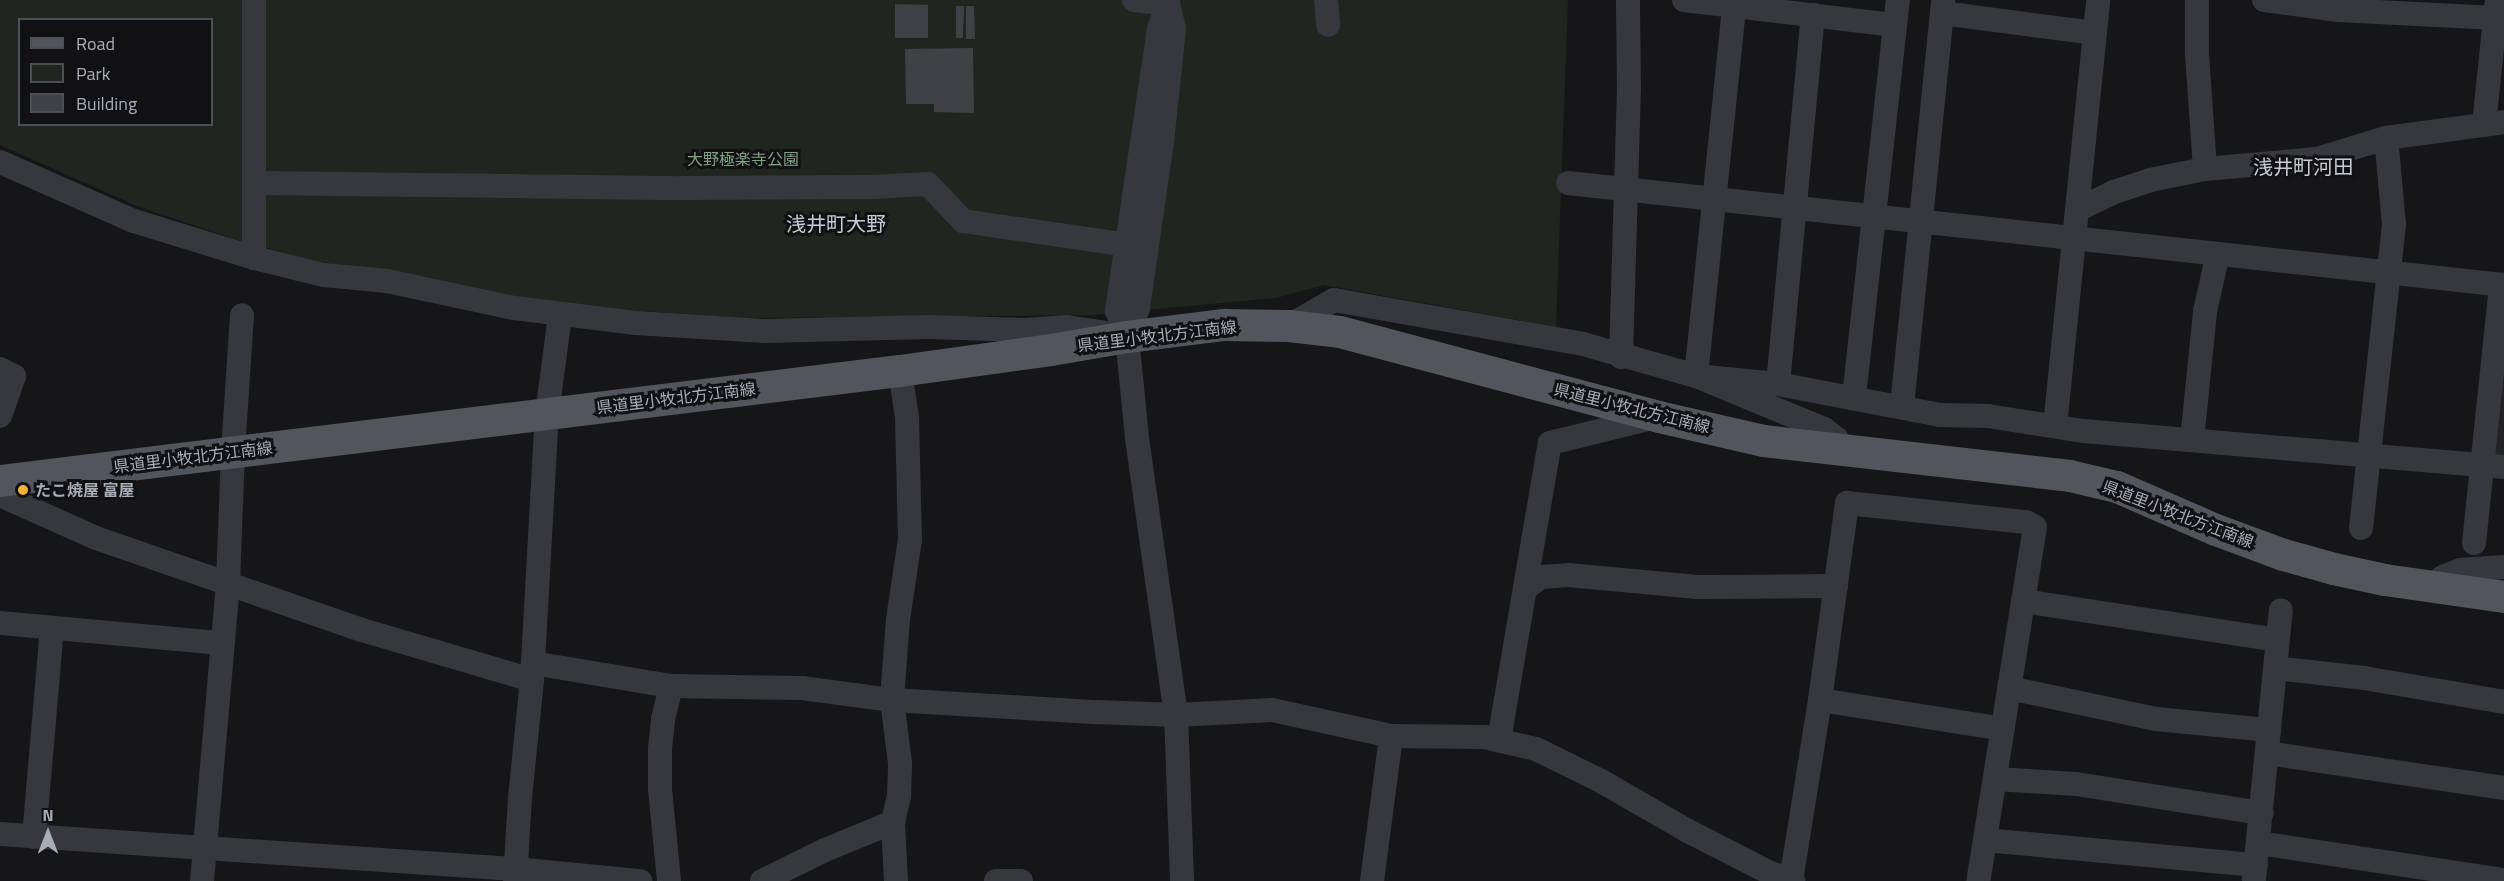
<!DOCTYPE html>
<meta charset="utf-8">
<style>
body{margin:0}
#map{position:relative;width:2504px;height:881px;overflow:hidden;background:#161618;font-family:"Titillium Web","Noto Sans JP",sans-serif}
div>[style]{position:absolute}
[style*='--x']{left:calc(var(--x)*1px);top:calc(var(--y)*1px);width:calc(var(--w)*1px);rotate:calc(var(--a)*1deg)}
.built>*{inset:0;background:#222225}
.green>*{inset:0;background:#1e261f}
.building>*{inset:0;background:#404145}
.minor>*{height:24px;margin:-12px;padding:0 12px;transform-origin:12px;border-radius:12px;background:#37383d}
.major>*{height:32px;margin:-16px;padding:0 16px;transform-origin:16px;border-radius:16px;background:#53555c}
.dots>*{width:16px;height:16px;translate:-50% -50%;box-sizing:border-box;border:3px solid #111113;border-radius:50%}
span{translate:-50% -50%;white-space:nowrap;text-align:center;line-height:1.15;-webkit-text-stroke:6px #111113;paint-order:stroke}
.park-label{font-size:16px;color:#7fa381}
.street-label{font-size:16px;color:#a8adb8}
.poi-label{font-size:16px;color:#a8adb8;font-weight:700}
.left{translate:0 -50%;text-align:left}
.quarter-label{font-size:20px;color:#c9ccd4}
.legend{position:absolute;left:18px;top:18px;width:195px;height:108px;box-sizing:border-box;background:#111113;border:2px solid #4d4f55;margin:0;padding:8px 10px;list-style:none;font-size:18px;color:#a8adb8}
.legend li{display:flex;align-items:center;gap:12px;height:30px}
.legend b{width:30px;border:2px solid #4d4f55}
.north{position:absolute;left:18px;top:803px;width:60px;height:60px;-webkit-text-stroke:4px #111113;paint-order:stroke;rotate:0deg;font-size:16px;font-weight:700;line-height:24px;text-align:center;color:#a8adb8}
.north::after{content:'';display:block;margin:auto;width:21px;height:27px;background:#a8adb8;clip-path:polygon(50% 0,100% 100%,50% 72%,0 100%)}
</style>
<div id="map">
<div class="built">
<i style="clip-path:polygon(2504px 317px,2504px 463px,2487px 461px)"></i>
</div>
<div class="green">
<i style="clip-path:polygon(evenodd,0 0,1568px 0,1556px 327px,1324px 285px,1276px 298px,1093px 315px,739px 318px,563px 305px,311px 260px,237px 240px,137px 206px,0 145px,0 0,20px 20px,212px 20px,212px 124px,20px 124px,20px 20px)"></i>
</div>
<div class="building">
<i style="clip-path:polygon(895px 4px,928px 5px,928px 38px,895px 38px)"></i>
<i style="clip-path:polygon(956px 6px,964px 6px,963px 38px,956px 38px)"></i>
<i style="clip-path:polygon(966px 6px,974px 6px,975px 39px,966px 39px)"></i>
<i style="clip-path:polygon(973px 48px,974px 113px,934px 112px,934px 104px,906px 104px,905px 49px)"></i>
</div>
<div class="minor">
<i style="--x:1134;--y:0;--w:34;--a:7"></i>
<i style="--x:1168;--y:4;--w:4;--a:-90"></i>
<i style="--x:1326;--y:0;--w:25;--a:85"></i>
<i style="--x:1684;--y:0;--w:212;--a:6.8"></i>
<i style="--x:2197;--y:0;--w:54;--a:90"></i>
<i style="--x:2197;--y:54;--w:115;--a:86"></i>
<i style="--x:2264;--y:0;--w:75;--a:7.7"></i>
<i style="--x:2338;--y:10;--w:158;--a:2.9"></i>
<i style="--x:1942;--y:13;--w:153;--a:7.5"></i>
<i style="--x:2484;--y:125;--w:126;--a:-84.1"></i>
<i style="--x:0;--y:162;--w:146;--a:23.8"></i>
<i style="--x:134;--y:221;--w:126;--a:17.1"></i>
<i style="--x:254;--y:258;--w:72;--a:13.7"></i>
<i style="--x:324;--y:275;--w:63;--a:5.4"></i>
<i style="--x:387;--y:281;--w:130;--a:12"></i>
<i style="--x:514;--y:308;--w:123;--a:7"></i>
<i style="--x:636;--y:323;--w:128;--a:3.6"></i>
<i style="--x:764;--y:331;--w:165;--a:-1.4"></i>
<i style="--x:929;--y:327;--w:96;--a:1.8"></i>
<i style="--x:1025;--y:330;--w:42;--a:-4.1"></i>
<i style="--x:1067;--y:327;--w:47;--a:8.7"></i>
<i style="--x:255;--y:183;--w:428;--a:0.7"></i>
<i style="--x:683;--y:188;--w:187;--a:-0.3"></i>
<i style="--x:870;--y:187;--w:58;--a:-3"></i>
<i style="--x:928;--y:184;--w:51;--a:46.6"></i>
<i style="--x:963;--y:221;--w:166;--a:8.3"></i>
<i style="--x:1568;--y:183;--w:942;--a:6.22"></i>
<i style="--x:2077;--y:210;--w:41;--a:-25.9"></i>
<i style="--x:2114;--y:192;--w:38;--a:-18"></i>
<i style="--x:2150;--y:180;--w:56;--a:-11.3"></i>
<i style="--x:2205;--y:169;--w:112;--a:-5.1"></i>
<i style="--x:2317;--y:159;--w:72;--a:-16.9"></i>
<i style="--x:2386;--y:138;--w:119;--a:-7.7"></i>
<i style="--x:254;--y:258;--w:258;--a:-90"></i>
<i style="--x:1289;--y:326;--w:52;--a:-30"></i>
<i style="--x:1334;--y:300;--w:253;--a:10"></i>
<i style="--x:1583;--y:344;--w:117;--a:15.8"></i>
<i style="--x:1696;--y:376;--w:139;--a:22.5"></i>
<i style="--x:1824;--y:429;--w:15;--a:37"></i>
<i style="--x:1836;--y:438;--w:16;--a:55"></i>
<i style="--x:1127;--y:337;--w:31;--a:-69"></i>
<i style="--x:1138;--y:308;--w:168;--a:-81.8"></i>
<i style="--x:1162;--y:142;--w:114;--a:-83.9"></i>
<i style="--x:1174;--y:29;--w:26;--a:-103"></i>
<i style="--x:1168;--y:4;--w:27;--a:110"></i>
<i style="--x:1159;--y:29;--w:285;--a:98.5"></i>
<i style="--x:1117;--y:311;--w:28;--a:69"></i>
<i style="--x:1127;--y:337;--w:101;--a:84.3"></i>
<i style="--x:1137;--y:438;--w:280;--a:82"></i>
<i style="--x:1176;--y:715;--w:166;--a:87.9"></i>
<i style="--x:1621;--y:357;--w:269;--a:-88.3"></i>
<i style="--x:1629;--y:88;--w:88;--a:-90.7"></i>
<i style="--x:0;--y:369;--w:16;--a:27"></i>
<i style="--x:14;--y:376;--w:42;--a:109.3"></i>
<i style="--x:1696;--y:376;--w:82;--a:5.6"></i>
<i style="--x:1778;--y:384;--w:165;--a:10.8"></i>
<i style="--x:1940;--y:415;--w:48;--a:1.2"></i>
<i style="--x:1988;--y:416;--w:96;--a:9"></i>
<i style="--x:2083;--y:431;--w:423;--a:4.9"></i>
<i style="--x:1696;--y:376;--w:378;--a:-84.1"></i>
<i style="--x:1778;--y:384;--w:371;--a:-84.6"></i>
<i style="--x:1854;--y:397;--w:399;--a:-83.7"></i>
<i style="--x:1902;--y:406;--w:408;--a:-84.2"></i>
<i style="--x:2055;--y:426;--w:428;--a:-84.2"></i>
<i style="--x:2192;--y:440;--w:130;--a:-84.2"></i>
<i style="--x:2205;--y:311;--w:58;--a:-77.2"></i>
<i style="--x:0;--y:495;--w:105;--a:24.1"></i>
<i style="--x:96;--y:538;--w:281;--a:19.1"></i>
<i style="--x:362;--y:630;--w:177;--a:16.4"></i>
<i style="--x:2361;--y:528;--w:306;--a:-83.8"></i>
<i style="--x:2394;--y:224;--w:86;--a:-95.3"></i>
<i style="--x:2474;--y:543;--w:260;--a:-84"></i>
<i style="--x:2432;--y:587;--w:15;--a:-42"></i>
<i style="--x:2443;--y:577;--w:18;--a:-22"></i>
<i style="--x:2460;--y:570;--w:44;--a:-3.9"></i>
<i style="--x:1525;--y:589;--w:20;--a:-37"></i>
<i style="--x:1541;--y:577;--w:27;--a:-4"></i>
<i style="--x:1568;--y:575;--w:130;--a:5.3"></i>
<i style="--x:1697;--y:587;--w:139;--a:-0.4"></i>
<i style="--x:2023;--y:601;--w:257;--a:8.7"></i>
<i style="--x:0;--y:623;--w:222;--a:5.2"></i>
<i style="--x:533;--y:663;--w:140;--a:9.5"></i>
<i style="--x:671;--y:686;--w:131;--a:0.9"></i>
<i style="--x:802;--y:688;--w:91;--a:7.6"></i>
<i style="--x:892;--y:700;--w:205;--a:3.4"></i>
<i style="--x:1097;--y:712;--w:79;--a:2.2"></i>
<i style="--x:1176;--y:715;--w:96;--a:-3"></i>
<i style="--x:1272;--y:710;--w:122;--a:12.3"></i>
<i style="--x:1391;--y:736;--w:93;--a:0.6"></i>
<i style="--x:1484;--y:737;--w:53;--a:13"></i>
<i style="--x:1536;--y:749;--w:72;--a:26.2"></i>
<i style="--x:1601;--y:781;--w:100;--a:29.9"></i>
<i style="--x:1688;--y:831;--w:90;--a:27.1"></i>
<i style="--x:1768;--y:872;--w:27;--a:20"></i>
<i style="--x:2275;--y:668;--w:90;--a:6.4"></i>
<i style="--x:2364;--y:678;--w:142;--a:9.7"></i>
<i style="--x:2009;--y:688;--w:150;--a:11.9"></i>
<i style="--x:2156;--y:719;--w:114;--a:5.6"></i>
<i style="--x:1820;--y:700;--w:185;--a:9"></i>
<i style="--x:1499;--y:740;--w:301;--a:-80.3"></i>
<i style="--x:1550;--y:443;--w:110;--a:-13.7"></i>
<i style="--x:2267;--y:753;--w:240;--a:8.4"></i>
<i style="--x:1995;--y:779;--w:81;--a:3.5"></i>
<i style="--x:2076;--y:784;--w:188;--a:8.9"></i>
<i style="--x:893;--y:822;--w:59;--a:87.1"></i>
<i style="--x:0;--y:834;--w:516;--a:3.89"></i>
<i style="--x:515;--y:869;--w:126;--a:5.5"></i>
<i style="--x:34;--y:837;--w:210;--a:-85.1"></i>
<i style="--x:1985;--y:840;--w:272;--a:5.3"></i>
<i style="--x:2259;--y:843;--w:248;--a:8.6"></i>
<i style="--x:2254;--y:879;--w:270;--a:-84.3"></i>
<i style="--x:202;--y:881;--w:299;--a:-85"></i>
<i style="--x:228;--y:583;--w:132;--a:-87.8"></i>
<i style="--x:233;--y:451;--w:136;--a:-86.2"></i>
<i style="--x:515;--y:881;--w:83;--a:-86.6"></i>
<i style="--x:520;--y:798;--w:119;--a:-84.2"></i>
<i style="--x:532;--y:680;--w:266;--a:-86.8"></i>
<i style="--x:547;--y:414;--w:100;--a:-82.5"></i>
<i style="--x:669;--y:881;--w:92;--a:-95.6"></i>
<i style="--x:660;--y:789;--w:40;--a:-90"></i>
<i style="--x:660;--y:749;--w:30;--a:-84"></i>
<i style="--x:663;--y:719;--w:34;--a:-76"></i>
<i style="--x:762;--y:881;--w:70;--a:-26.2"></i>
<i style="--x:825;--y:850;--w:74;--a:-22.4"></i>
<i style="--x:893;--y:822;--w:27;--a:-77"></i>
<i style="--x:899;--y:796;--w:33;--a:-88"></i>
<i style="--x:900;--y:763;--w:64;--a:-97.2"></i>
<i style="--x:892;--y:700;--w:81;--a:-85.8"></i>
<i style="--x:898;--y:619;--w:80;--a:-81.4"></i>
<i style="--x:910;--y:540;--w:123;--a:-91.4"></i>
<i style="--x:907;--y:417;--w:47;--a:-98.7"></i>
<i style="--x:996;--y:881;--w:25;--a:0"></i>
<i style="--x:1372;--y:881;--w:146;--a:-82.5"></i>
<i style="--x:1791;--y:881;--w:183;--a:-80.9"></i>
<i style="--x:1820;--y:700;--w:199;--a:-82.2"></i>
<i style="--x:1847;--y:503;--w:180;--a:6.1"></i>
<i style="--x:2026;--y:522;--w:10;--a:29"></i>
<i style="--x:2035;--y:527;--w:359;--a:99.1"></i>
</div>
<div class="major">
<i style="--x:0;--y:481;--w:907;--a:-6.97"></i>
<i style="--x:900;--y:371;--w:152;--a:-7.9"></i>
<i style="--x:1051;--y:350;--w:77;--a:-9.7"></i>
<i style="--x:1127;--y:337;--w:98;--a:-7.1"></i>
<i style="--x:1224;--y:325;--w:65;--a:0.9"></i>
<i style="--x:1289;--y:326;--w:51;--a:6.7"></i>
<i style="--x:1340;--y:332;--w:330;--a:14.9"></i>
<i style="--x:1659;--y:417;--w:108;--a:12.9"></i>
<i style="--x:1764;--y:441;--w:308;--a:6.5"></i>
<i style="--x:2070;--y:476;--w:48;--a:13.2"></i>
<i style="--x:2117;--y:487;--w:108;--a:23.5"></i>
<i style="--x:2216;--y:530;--w:72;--a:20.2"></i>
<i style="--x:2284;--y:555;--w:52;--a:15.6"></i>
<i style="--x:2334;--y:569;--w:52;--a:12.2"></i>
<i style="--x:2385;--y:580;--w:120;--a:8.1"></i>
</div>
<div class="dots">
<i style="left:23px;top:490px;background:#f2b134"></i>
</div>
<div class="park-label">
<span style="left:743px;top:159px">大野極楽寺公園</span>
</div>
<div class="street-label">
<span style="left:1157px;top:336px;rotate:-7deg">県道里小牧北方江南線</span>
<span style="left:676px;top:398px;rotate:-7deg">県道里小牧北方江南線</span>
<span style="left:1632px;top:408px;rotate:14deg">県道里小牧北方江南線</span>
<span style="left:193px;top:457px;rotate:-7deg">県道里小牧北方江南線</span>
<span style="left:2178px;top:514px;rotate:21deg">県道里小牧北方江南線</span>
</div>
<div class="poi-label">
<span class="left" style="left:35px;top:490px">たこ焼屋 富屋</span>
</div>
<div class="quarter-label">
<span style="left:2303px;top:166px">浅井町河田</span>
<span style="left:836px;top:223px">浅井町大野</span>
</div>
<ul class="legend">
<li><b style="height:8px;background:#53555c"></b>Road</li>
<li><b style="height:16px;background:#1e261f"></b>Park</li>
<li><b style="height:16px;background:#404145"></b>Building</li>
</ul>
<div class="north">N</div>
</div>
